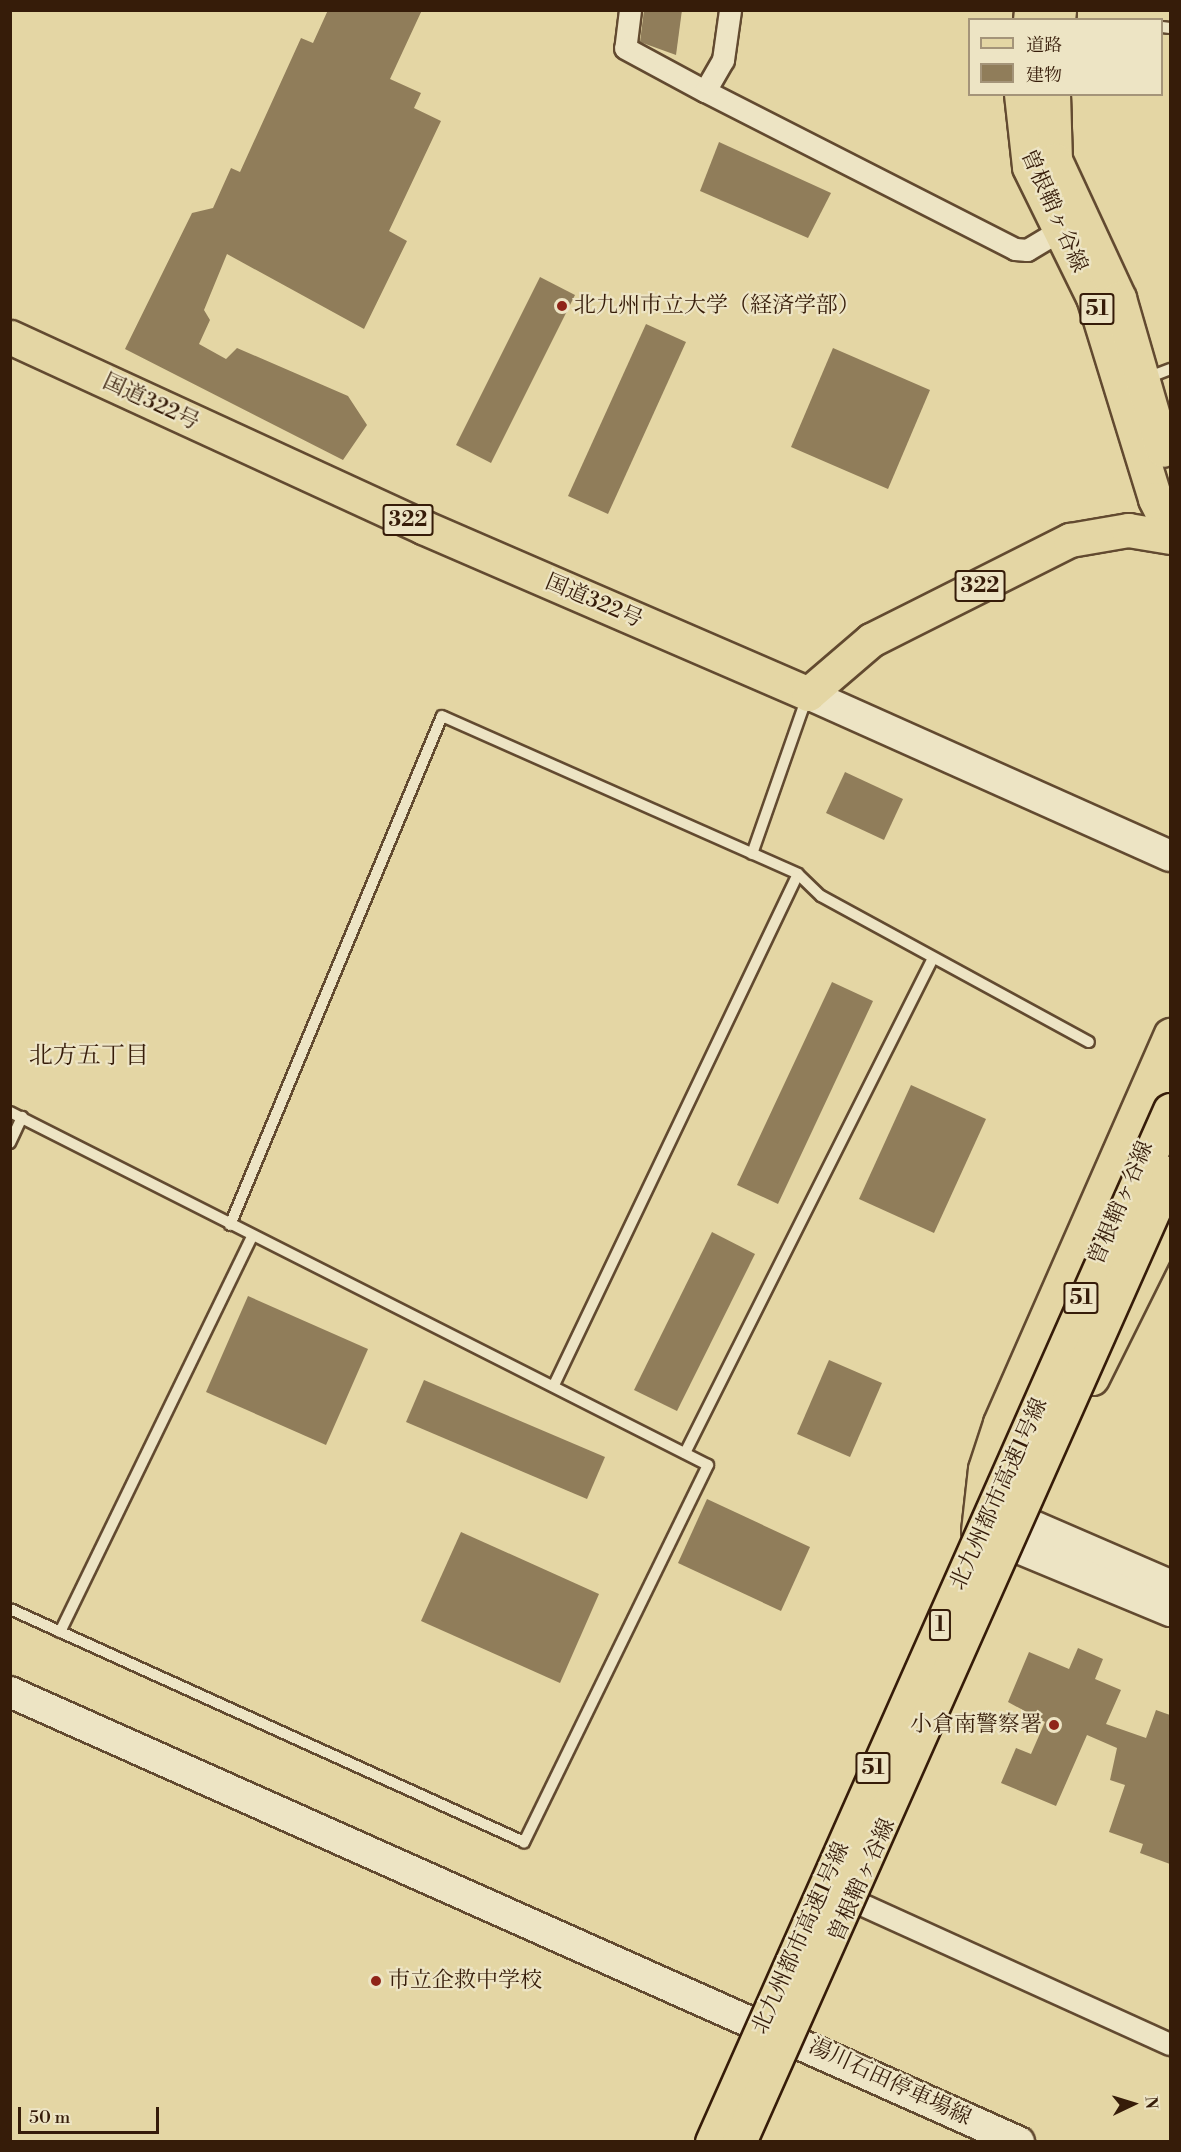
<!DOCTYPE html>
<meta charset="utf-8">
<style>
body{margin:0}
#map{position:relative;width:1181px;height:2152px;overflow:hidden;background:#e4d6a4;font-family:"Libre Bodoni","Noto Serif JP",serif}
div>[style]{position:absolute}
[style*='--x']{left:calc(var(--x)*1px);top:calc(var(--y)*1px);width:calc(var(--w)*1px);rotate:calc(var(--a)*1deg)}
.building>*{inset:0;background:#907d5a}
.roads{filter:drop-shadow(2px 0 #624a30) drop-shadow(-2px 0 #624a30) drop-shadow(0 2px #624a30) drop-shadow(0 -2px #624a30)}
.lane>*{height:10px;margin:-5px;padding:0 5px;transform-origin:5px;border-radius:5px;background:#ede4c4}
.street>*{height:21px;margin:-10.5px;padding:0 10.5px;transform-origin:10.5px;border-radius:10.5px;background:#ede4c4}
.secondary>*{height:30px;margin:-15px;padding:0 15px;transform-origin:15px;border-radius:15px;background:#ede4c4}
.primary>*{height:33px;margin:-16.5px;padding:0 16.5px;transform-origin:16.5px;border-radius:16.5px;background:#e4d6a4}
.highway>*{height:33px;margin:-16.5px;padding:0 16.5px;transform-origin:16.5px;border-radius:16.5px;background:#e4d6a4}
.bridges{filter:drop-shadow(2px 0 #361c09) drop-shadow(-2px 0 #361c09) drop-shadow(0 2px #361c09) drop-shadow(0 -2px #361c09)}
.highway-bridge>*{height:33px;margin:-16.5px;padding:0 16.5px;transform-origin:16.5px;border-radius:16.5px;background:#e4d6a4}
.dots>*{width:16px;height:16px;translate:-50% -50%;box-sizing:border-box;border:3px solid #ede4c4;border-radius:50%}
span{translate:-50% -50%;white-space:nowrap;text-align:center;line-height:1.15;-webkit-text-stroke:4.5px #ede4c4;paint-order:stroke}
.shield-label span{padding:2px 4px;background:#ede4c4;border:2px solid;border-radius:4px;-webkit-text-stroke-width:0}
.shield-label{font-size:21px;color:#361c09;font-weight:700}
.street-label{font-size:22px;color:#361c09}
.poi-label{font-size:22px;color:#361c09}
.left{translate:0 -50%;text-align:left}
.right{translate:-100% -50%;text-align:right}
.neighbourhood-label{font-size:24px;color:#361c09}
.frame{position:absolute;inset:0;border:12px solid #361c09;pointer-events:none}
.legend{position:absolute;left:968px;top:18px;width:195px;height:78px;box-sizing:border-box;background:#ede4c4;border:2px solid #a49479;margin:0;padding:8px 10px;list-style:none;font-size:18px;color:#361c09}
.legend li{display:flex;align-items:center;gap:12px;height:30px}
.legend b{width:30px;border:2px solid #a49479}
.north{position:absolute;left:1103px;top:2074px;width:60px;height:60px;-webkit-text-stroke:4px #ede4c4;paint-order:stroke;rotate:86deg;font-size:16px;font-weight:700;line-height:24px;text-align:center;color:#361c09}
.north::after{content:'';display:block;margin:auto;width:21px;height:27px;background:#361c09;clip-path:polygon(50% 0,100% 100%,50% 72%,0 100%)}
.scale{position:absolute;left:18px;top:2107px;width:141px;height:27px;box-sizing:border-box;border:3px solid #361c09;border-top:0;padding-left:8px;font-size:18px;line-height:21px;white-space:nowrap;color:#361c09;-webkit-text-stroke:4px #ede4c4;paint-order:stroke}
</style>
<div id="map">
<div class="building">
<i style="clip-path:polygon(328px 10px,422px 10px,390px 79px,421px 93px,414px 108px,441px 121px,389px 231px,407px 241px,364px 329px,227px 254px,204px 310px,210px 320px,199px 344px,226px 359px,237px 348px,348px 396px,367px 425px,343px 460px,125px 349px,192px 213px,213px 208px,231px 168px,240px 172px,301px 38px,313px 43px)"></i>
<i style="clip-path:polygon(644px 10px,682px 10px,676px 55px,640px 42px)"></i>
<i style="clip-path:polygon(719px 142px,831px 193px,808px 238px,700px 191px)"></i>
<i style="clip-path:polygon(540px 277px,575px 295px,491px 463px,456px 445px)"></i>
<i style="clip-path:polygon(646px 324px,686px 342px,608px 514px,568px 496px)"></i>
<i style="clip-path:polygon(833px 348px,930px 390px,888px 489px,791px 447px)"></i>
<i style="clip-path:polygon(845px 772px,903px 799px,884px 840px,826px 813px)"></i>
<i style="clip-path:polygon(832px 982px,873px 1001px,778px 1204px,737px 1185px)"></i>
<i style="clip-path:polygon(911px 1085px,986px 1119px,934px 1233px,859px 1199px)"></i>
<i style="clip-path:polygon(712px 1232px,755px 1254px,677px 1411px,634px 1390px)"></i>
<i style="clip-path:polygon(248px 1296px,368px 1349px,326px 1445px,206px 1392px)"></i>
<i style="clip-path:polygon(829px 1360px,882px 1383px,850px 1457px,797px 1434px)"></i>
<i style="clip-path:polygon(424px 1380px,605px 1457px,587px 1499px,406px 1422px)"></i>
<i style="clip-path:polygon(707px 1499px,810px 1547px,781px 1611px,678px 1563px)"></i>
<i style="clip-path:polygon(461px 1532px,599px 1594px,560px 1683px,421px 1621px)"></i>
<i style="clip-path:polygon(1078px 1648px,1103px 1659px,1095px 1679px,1121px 1690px,1106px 1724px,1146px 1738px,1156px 1710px,1170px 1715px,1170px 1864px,1140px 1853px,1143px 1844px,1109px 1832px,1125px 1785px,1110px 1780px,1117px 1748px,1087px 1735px,1056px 1806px,1001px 1783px,1016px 1748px,1031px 1754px,1045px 1722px,1008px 1702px,1029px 1652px,1069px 1669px)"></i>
</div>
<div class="roads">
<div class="lane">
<i style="--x:1162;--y:27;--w:8;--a:7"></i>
<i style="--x:1147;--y:378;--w:25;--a:-21"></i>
<i style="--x:752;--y:854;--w:166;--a:-70.7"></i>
<i style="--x:10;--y:1112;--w:782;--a:26.83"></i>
<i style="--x:708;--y:1465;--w:420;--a:116"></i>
<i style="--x:524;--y:1842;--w:564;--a:-155.61"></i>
<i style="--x:10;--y:1143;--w:29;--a:-65"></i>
<i style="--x:230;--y:1225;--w:551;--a:-67.39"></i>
<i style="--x:442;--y:716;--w:389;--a:23.9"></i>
<i style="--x:798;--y:874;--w:32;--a:44"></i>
<i style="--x:821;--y:896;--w:305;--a:28.6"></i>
<i style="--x:554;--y:1385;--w:566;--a:-64.48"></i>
<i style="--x:685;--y:1453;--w:554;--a:-63.39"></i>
<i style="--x:60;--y:1632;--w:439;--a:-64.1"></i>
</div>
<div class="street">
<i style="--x:630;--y:10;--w:38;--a:97"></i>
<i style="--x:625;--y:48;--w:91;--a:28.3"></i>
<i style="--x:705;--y:91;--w:348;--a:27"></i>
<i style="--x:1015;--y:249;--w:12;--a:5"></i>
<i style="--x:1027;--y:250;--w:37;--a:-31"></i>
<i style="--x:705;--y:91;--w:36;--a:-60"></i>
<i style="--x:723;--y:60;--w:50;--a:-82"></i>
<i style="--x:852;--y:1900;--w:349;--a:24.4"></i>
</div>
<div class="secondary">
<i style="--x:808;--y:694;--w:397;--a:24.1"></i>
<i style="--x:994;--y:1509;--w:192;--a:23.4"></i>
<i style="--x:982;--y:1533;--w:204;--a:22.5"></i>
<i style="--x:10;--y:1692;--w:1105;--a:24.04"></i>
</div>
<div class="primary">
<i style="--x:1030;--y:20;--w:10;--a:-84"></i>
<i style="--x:1058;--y:20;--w:10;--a:-84"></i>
<i style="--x:1021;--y:94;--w:73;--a:83.7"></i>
<i style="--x:1029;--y:167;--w:145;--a:63.8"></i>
<i style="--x:1093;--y:297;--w:211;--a:72.9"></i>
<i style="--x:1155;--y:499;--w:33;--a:63"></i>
<i style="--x:1053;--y:94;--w:66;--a:88.3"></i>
<i style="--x:1055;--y:160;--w:152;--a:65.1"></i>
<i style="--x:1119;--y:298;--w:158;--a:73.9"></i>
<i style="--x:1150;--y:1135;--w:52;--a:-67.4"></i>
</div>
<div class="highway">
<i style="--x:10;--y:337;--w:455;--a:24.7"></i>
<i style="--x:423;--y:527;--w:420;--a:23.4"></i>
<i style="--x:808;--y:694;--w:83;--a:-40.6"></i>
<i style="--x:871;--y:640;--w:223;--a:-26.7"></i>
<i style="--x:1070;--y:540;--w:59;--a:-9.8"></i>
<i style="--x:1128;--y:530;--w:43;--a:9.5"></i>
<i style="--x:1092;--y:1378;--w:175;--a:-63.6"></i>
<i style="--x:978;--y:1531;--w:62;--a:-83.6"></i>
<i style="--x:985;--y:1469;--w:48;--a:-71.9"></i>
<i style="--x:1000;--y:1423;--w:424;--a:-66.3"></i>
</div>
</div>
<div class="bridges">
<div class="highway-bridge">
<i style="--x:712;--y:2142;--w:1129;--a:-66.07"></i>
<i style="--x:739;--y:2142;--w:1061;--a:-66.02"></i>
</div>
</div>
<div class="dots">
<i style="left:562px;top:306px;background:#8f2418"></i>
<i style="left:1054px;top:1725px;background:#8f2418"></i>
<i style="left:376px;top:1981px;background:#8f2418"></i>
</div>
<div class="shield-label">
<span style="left:1097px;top:309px">51</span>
<span style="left:408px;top:520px">322</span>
<span style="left:980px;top:586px">322</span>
<span style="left:1081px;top:1298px">51</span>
<span style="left:940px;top:1625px">1</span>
<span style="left:873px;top:1768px">51</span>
</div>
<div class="street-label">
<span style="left:1054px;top:211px;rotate:66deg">曽根鞘ヶ谷線</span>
<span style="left:151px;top:402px;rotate:25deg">国道322号</span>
<span style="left:594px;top:601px;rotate:23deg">国道322号</span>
<span style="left:1121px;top:1203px;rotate:-67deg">曽根鞘ヶ谷線</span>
<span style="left:999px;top:1494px;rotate:-66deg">北九州都市高速1号線</span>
<span style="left:862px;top:1880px;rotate:-66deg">曽根鞘ヶ谷線</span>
<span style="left:801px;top:1938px;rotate:-66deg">北九州都市高速1号線</span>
<span style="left:890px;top:2082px;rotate:25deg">湯川石田停車場線</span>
</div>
<div class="poi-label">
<span class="left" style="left:574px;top:306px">北九州市立大学（経済学部）</span>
<span class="right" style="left:1042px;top:1725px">小倉南警察署</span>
<span class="left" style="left:388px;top:1981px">市立企救中学校</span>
</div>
<div class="neighbourhood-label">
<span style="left:89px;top:1057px">北方五丁目</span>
</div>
<div class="frame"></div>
<ul class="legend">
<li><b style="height:8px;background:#e4d6a4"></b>道路</li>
<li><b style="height:16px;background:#907d5a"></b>建物</li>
</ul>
<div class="north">N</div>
<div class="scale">50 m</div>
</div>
